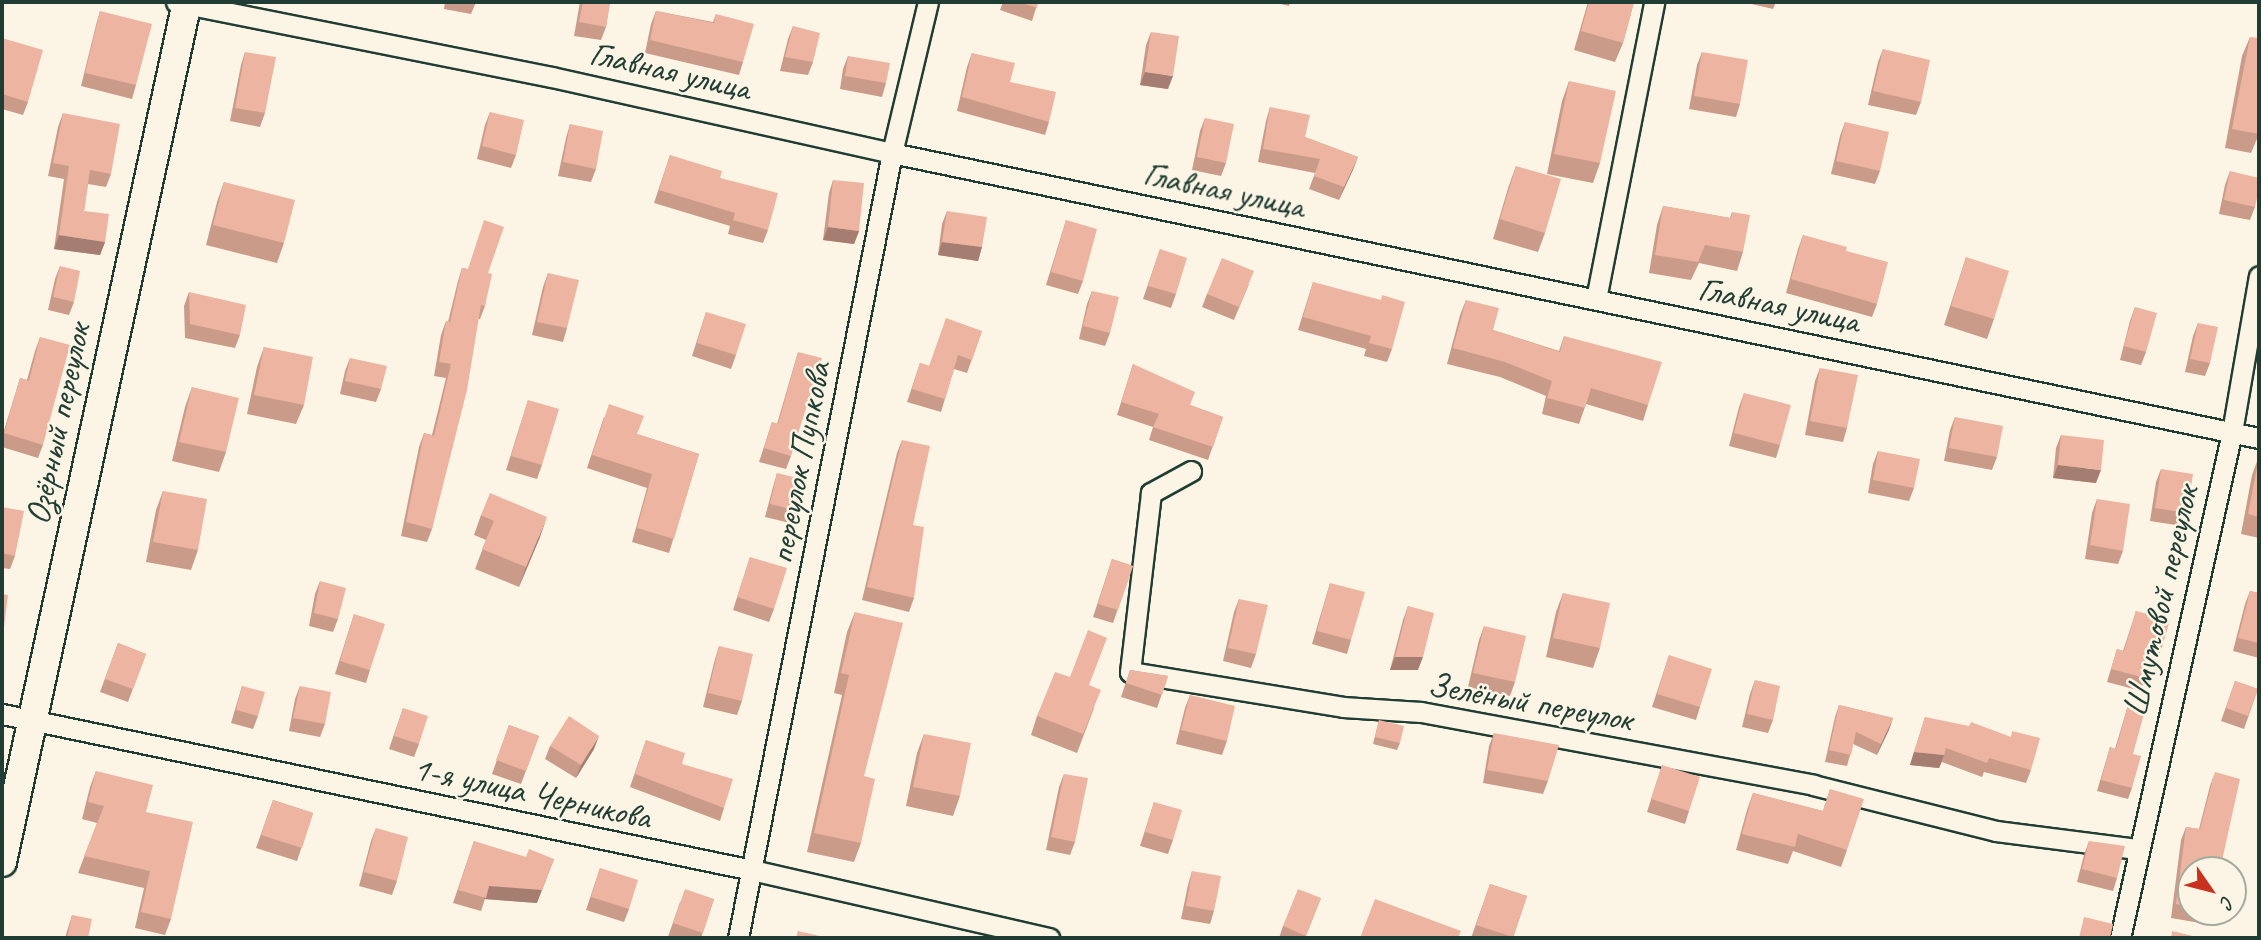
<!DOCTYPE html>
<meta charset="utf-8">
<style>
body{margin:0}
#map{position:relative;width:2261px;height:940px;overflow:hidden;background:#fcf5e5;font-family:Caveat,sans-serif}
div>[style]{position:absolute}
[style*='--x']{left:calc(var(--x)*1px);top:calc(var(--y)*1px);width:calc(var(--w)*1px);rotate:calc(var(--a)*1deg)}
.roads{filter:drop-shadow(2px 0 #1f3d34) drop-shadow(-2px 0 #1f3d34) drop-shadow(0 2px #1f3d34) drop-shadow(0 -2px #1f3d34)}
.street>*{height:19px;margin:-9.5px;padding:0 9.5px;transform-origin:9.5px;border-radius:9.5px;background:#fcf5e5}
.secondary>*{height:28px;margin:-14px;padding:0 14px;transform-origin:14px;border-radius:14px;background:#fcf5e5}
.wall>*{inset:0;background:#cb9b8a}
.shaded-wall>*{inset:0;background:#a57e71}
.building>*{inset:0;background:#ecb4a1}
span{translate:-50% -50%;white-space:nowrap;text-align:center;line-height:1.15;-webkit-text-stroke:5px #fcf5e5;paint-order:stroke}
.street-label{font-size:35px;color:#1f3d34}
.frame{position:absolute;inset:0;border:4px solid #1f3d34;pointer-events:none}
.north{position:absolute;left:2177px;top:856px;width:70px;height:70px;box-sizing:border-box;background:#fcf5e5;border:2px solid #a4ab9e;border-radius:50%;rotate:125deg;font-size:19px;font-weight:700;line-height:28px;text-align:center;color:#1f3d34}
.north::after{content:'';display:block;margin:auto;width:24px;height:32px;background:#c8321e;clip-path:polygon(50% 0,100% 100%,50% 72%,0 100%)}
</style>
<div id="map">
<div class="roads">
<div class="street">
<i style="--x:176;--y:2;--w:383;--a:11.3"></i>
<i style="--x:552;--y:77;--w:348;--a:12.6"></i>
<i style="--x:892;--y:153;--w:1396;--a:11.78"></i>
<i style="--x:1596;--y:299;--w:303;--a:-78.9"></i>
<i style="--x:1191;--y:471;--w:46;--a:151.2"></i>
<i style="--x:1151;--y:493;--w:180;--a:96.7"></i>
<i style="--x:1130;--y:672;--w:216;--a:9.3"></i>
<i style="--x:1343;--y:707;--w:78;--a:3.7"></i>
<i style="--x:1421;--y:712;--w:399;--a:10.5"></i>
<i style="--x:1813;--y:785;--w:189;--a:14.1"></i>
<i style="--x:1996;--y:831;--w:142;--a:7.3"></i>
<i style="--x:2;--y:714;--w:766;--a:11.75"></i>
<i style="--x:752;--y:870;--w:305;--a:12.9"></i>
<i style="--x:738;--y:938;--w:800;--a:-78.9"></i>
<i style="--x:892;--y:153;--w:155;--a:-76.6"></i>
<i style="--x:2120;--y:938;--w:518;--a:-77.52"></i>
<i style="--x:2232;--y:432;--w:158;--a:-80.2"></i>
</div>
<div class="secondary">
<i style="--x:2;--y:862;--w:880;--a:-77.86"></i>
</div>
</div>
<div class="wall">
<i style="clip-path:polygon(445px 2px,476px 2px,471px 14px,444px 9px)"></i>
<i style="clip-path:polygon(580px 2px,610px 2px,606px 27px,601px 40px,574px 36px)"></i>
<i style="clip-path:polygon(1003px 2px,1038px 2px,1032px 21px,1000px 10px)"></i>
<i style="clip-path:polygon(1273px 2px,1290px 2px,1289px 6px)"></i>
<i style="clip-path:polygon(1588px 2px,1634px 2px,1623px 43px,1615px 62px,1574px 50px)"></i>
<i style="clip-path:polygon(1743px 2px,1776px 2px,1773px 9px)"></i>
<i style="clip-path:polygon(100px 11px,136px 85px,132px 99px,81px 86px,96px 25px)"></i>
<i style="clip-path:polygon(656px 11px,713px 22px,716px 14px,743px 62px,739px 75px,645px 53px,651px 24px)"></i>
<i style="clip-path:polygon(793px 26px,813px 62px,808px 75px,780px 71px,788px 39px)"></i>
<i style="clip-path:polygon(1151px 32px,1168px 89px,1140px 85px,1146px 45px)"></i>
<i style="clip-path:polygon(2250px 37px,2259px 134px,2251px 153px,2225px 148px,2242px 56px)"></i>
<i style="clip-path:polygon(2px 38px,28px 102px,23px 115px,2px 109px)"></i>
<i style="clip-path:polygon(1883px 49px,1921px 102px,1916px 115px,1868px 105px,1878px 62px)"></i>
<i style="clip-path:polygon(245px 52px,265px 113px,260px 127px,230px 121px,241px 65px)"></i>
<i style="clip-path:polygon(1702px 52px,1740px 104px,1736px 117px,1689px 109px,1697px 65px)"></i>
<i style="clip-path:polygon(972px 53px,1010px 82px,1049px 122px,1045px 135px,957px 111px,967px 67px)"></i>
<i style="clip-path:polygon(848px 56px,886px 83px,882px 97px,840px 89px,843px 69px)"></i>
<i style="clip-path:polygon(1569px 81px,1600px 163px,1593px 183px,1547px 174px,1562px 101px)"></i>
<i style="clip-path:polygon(1270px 107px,1305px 137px,1358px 157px,1339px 200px,1309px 189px,1315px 173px,1258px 162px,1266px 121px)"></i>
<i style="clip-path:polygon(490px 112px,516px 155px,511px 168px,477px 159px,485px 125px)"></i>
<i style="clip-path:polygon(63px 113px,111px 174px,106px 187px,88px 184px,84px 211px,105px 242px,100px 255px,54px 249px,64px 179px,48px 176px,58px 127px)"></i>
<i style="clip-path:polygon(1205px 118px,1226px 163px,1221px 176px,1192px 170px,1200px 131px)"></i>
<i style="clip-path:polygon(1845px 122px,1880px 171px,1875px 184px,1831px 174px,1840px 136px)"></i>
<i style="clip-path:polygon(570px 124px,596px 169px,591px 182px,558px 176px,566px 138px)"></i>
<i style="clip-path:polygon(670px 155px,720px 178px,768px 230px,763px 243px,728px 234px,730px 226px,654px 203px)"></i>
<i style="clip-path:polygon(1516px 166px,1545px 233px,1538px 252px,1493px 239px,1509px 185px)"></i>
<i style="clip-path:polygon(2230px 171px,2255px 207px,2250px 220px,2219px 214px,2225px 185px)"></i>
<i style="clip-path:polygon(833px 180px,859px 231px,854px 244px,823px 240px,829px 193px)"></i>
<i style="clip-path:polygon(224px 182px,284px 243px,277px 263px,206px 245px,217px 202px)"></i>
<i style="clip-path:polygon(1663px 206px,1730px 218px,1732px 212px,1743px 252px,1737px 271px,1699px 263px,1691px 280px,1649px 273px,1657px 225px)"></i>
<i style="clip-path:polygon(947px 211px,982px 247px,978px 261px,938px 255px,942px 224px)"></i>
<i style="clip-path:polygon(1066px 220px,1083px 281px,1078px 294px,1046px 285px)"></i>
<i style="clip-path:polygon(1803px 235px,1846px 251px,1877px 304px,1872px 317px,1786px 293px,1798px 249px)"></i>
<i style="clip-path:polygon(1160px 249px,1176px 294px,1171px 308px,1143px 299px)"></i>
<i style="clip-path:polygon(1966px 257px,1994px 319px,1987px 339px,1944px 325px)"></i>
<i style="clip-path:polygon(60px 266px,74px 302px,69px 315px,48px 310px,55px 279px)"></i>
<i style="clip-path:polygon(462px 268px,488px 273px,485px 306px,480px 319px,478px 319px,432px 529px,427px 542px,401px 536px,419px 447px,424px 433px,432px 435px,446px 378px,434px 376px,441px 335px,446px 321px,448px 322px,458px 281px)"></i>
<i style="clip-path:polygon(548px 273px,567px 328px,563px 342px,532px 335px,543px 287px)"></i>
<i style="clip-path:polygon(1313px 282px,1392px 349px,1387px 362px,1364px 356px,1366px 349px,1298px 330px)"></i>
<i style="clip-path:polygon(1249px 284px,1234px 320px,1202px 307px,1207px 294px)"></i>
<i style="clip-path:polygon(1092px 291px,1110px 333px,1105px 346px,1079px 339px,1087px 304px)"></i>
<i style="clip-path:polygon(189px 292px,240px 335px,235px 348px,185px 338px,184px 306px)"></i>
<i style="clip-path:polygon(1466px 300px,1493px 330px,1559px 351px,1564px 336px,1648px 405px,1643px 421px,1586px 404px,1579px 424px,1542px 414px,1546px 396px,1500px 377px,1447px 364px,1460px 315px)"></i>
<i style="clip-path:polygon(2135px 307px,2146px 352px,2141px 365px,2120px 360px,2130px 321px)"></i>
<i style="clip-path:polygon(706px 312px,736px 355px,731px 369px,692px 356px)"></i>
<i style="clip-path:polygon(2198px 323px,2210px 363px,2205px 376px,2185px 372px,2193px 336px)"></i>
<i style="clip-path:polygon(982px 331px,967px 373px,954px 369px,941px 412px,907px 402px,920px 363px,929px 366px)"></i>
<i style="clip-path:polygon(40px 337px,43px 445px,38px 458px,2px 447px,2px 437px,20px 378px,27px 380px,35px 351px)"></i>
<i style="clip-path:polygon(264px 347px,304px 405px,296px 424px,247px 414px,257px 367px)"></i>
<i style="clip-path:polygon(798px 352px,791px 456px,786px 469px,759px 462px,772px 422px,777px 424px)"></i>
<i style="clip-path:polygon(350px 358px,381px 389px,376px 402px,340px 394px,345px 371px)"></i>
<i style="clip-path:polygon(1133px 364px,1190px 405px,1223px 417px,1208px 460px,1149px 440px,1153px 427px,1117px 415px)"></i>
<i style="clip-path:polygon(1820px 368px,1847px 428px,1843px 442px,1805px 435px,1815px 381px)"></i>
<i style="clip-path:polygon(192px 387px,226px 452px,219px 472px,172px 461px,185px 407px)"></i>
<i style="clip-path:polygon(1744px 393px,1780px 445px,1776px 458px,1729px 446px,1739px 407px)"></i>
<i style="clip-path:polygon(528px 400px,542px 465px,537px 479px,506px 470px)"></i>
<i style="clip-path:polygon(604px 417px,637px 434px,699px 454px,669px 553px,632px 542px,647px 488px,587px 468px)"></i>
<i style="clip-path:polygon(1955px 417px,1997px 457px,1992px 470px,1944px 461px,1950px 430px)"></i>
<i style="clip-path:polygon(2061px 435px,2096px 483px,2053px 478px,2056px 448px)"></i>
<i style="clip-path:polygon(902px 440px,913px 525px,914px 598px,909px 612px,862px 600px,897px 453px)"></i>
<i style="clip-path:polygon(1878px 451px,1914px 488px,1909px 501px,1868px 493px,1873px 464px)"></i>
<i style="clip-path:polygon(2259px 456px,2259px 538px,2241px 534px,2252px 475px)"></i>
<i style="clip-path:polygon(2161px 469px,2187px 513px,2182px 526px,2150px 521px,2156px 482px)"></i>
<i style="clip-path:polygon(777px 473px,798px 511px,794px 524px,765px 517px,773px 487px)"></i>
<i style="clip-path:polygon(163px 491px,198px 550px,191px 570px,146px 562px,156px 510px)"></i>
<i style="clip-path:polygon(2097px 499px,2123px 551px,2118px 564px,2085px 559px,2092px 513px)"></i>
<i style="clip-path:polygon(2px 507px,15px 556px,10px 569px,2px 568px)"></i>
<i style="clip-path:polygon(481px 515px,540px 537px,519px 587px,475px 569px,486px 540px,474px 535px)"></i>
<i style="clip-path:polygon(750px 557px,774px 609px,769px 622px,733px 610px)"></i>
<i style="clip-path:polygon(1112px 559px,1133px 566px,1113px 623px,1093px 617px)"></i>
<i style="clip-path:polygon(320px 581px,338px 619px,333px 632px,309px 626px,315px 594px)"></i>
<i style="clip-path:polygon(1330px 583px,1351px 640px,1347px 654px,1312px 644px)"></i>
<i style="clip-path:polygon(2250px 591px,2259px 593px,2259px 658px,2233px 651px,2245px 604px)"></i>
<i style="clip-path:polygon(1563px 593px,1600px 648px,1593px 668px,1546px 657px,1556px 612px)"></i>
<i style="clip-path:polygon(1239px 599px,1256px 654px,1251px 668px,1223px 661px,1234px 612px)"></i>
<i style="clip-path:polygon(1408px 606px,1418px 670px,1390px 670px,1403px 620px)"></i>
<i style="clip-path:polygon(2136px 611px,2163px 644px,2158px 657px,2151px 656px,2141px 691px,2107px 682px,2117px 649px,2123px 651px)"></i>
<i style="clip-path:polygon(855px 612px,864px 776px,861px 843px,854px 862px,807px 852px,842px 695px,834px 693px,847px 632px)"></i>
<i style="clip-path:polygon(354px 614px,370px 670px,366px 683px,335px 674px)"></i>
<i style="clip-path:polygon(1484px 626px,1515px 682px,1510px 696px,1468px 687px,1479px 640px)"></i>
<i style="clip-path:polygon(118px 643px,146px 654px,128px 702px,100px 692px)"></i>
<i style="clip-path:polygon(719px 646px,742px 701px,737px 715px,703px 707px,715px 659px)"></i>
<i style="clip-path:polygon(1669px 655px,1700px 707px,1696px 720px,1652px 707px)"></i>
<i style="clip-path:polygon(1130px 670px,1168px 676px,1157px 708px,1121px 697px)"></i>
<i style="clip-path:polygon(1755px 680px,1773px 720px,1768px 733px,1742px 727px,1750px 694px)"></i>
<i style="clip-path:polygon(2235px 681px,2258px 689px,2244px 729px,2221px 721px)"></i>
<i style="clip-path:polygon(1089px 685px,1094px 708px,1077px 753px,1031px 735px,1037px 716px)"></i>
<i style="clip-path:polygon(242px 686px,258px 716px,253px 729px,231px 723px)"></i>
<i style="clip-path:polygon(300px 686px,325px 724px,320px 737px,289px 731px,295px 699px)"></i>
<i style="clip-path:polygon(1190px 695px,1227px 741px,1222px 755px,1176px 744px,1185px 708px)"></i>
<i style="clip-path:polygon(1839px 705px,1893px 718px,1877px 755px,1853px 744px,1847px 766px,1825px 762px,1835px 717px)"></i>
<i style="clip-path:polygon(2128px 705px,2133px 754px,2132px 788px,2128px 799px,2097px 791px,2110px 747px,2115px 749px)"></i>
<i style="clip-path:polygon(403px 708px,419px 744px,414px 757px,389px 749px)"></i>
<i style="clip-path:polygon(1925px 717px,2031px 770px,2026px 783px,1984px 772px,1982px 777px,1942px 762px,1939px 768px,1910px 765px)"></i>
<i style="clip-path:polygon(1379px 720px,1400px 743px,1397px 750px,1373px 744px)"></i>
<i style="clip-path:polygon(509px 725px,539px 736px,521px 784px,492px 774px)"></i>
<i style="clip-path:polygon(1494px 733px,1548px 781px,1543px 794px,1483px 783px,1489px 746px)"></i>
<i style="clip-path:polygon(924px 734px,960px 796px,953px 816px,906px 806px,917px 753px)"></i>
<i style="clip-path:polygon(646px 740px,682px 764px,724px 808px,720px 821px,630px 787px)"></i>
<i style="clip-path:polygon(550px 746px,594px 749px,576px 778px,545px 759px)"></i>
<i style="clip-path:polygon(1662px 765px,1689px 811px,1685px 824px,1647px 812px)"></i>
<i style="clip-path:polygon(96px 771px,146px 812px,171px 919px,165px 935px,135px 928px,144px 888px,78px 873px,97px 823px,82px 819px,90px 787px)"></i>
<i style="clip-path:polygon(2215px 772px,2191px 870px,2191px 912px,2210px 912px,2206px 924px,2171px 918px,2181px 840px,2186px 827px,2199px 829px,2210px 786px)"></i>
<i style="clip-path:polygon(1064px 774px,1075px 842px,1070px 855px,1046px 850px,1059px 787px)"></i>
<i style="clip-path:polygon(1830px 789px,1847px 850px,1841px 867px,1793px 851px,1788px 864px,1736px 850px,1747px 810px,1753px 793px,1823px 811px)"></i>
<i style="clip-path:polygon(273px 800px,313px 813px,297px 861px,256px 848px)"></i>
<i style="clip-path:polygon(1154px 802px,1173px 840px,1168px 854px,1140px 846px)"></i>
<i style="clip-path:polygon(376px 828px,397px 881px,392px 895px,359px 886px,371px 841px)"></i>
<i style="clip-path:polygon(474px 841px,537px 903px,485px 899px,481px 911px,453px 903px)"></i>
<i style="clip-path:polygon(2089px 841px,2117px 878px,2113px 891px,2077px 882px,2084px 855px)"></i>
<i style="clip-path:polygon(600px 868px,629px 909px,624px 922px,586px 910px)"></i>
<i style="clip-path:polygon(1192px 871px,1214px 911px,1210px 924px,1181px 919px,1188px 885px)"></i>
<i style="clip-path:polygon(1490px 884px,1527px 896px,1513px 938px,1471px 938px)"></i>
<i style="clip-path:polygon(1321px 898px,1305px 938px,1279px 938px,1283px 926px)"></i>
<i style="clip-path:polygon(714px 899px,701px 938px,673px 938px,668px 937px,680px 902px)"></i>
<i style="clip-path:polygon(72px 915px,88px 938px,65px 938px)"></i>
</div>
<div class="shaded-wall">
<i style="clip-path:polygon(1145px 72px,1173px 76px,1168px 89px,1140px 85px)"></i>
<i style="clip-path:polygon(1358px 157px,1353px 170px,1339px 200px,1344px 187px)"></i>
<i style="clip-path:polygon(828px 227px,859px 231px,854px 244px,823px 240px)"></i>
<i style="clip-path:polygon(59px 235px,105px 242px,100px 255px,54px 249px)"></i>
<i style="clip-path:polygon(942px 242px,982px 247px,978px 261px,938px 255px)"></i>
<i style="clip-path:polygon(2058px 465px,2101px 470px,2096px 483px,2053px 478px)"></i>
<i style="clip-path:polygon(547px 517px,540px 537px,519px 587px,526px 567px)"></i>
<i style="clip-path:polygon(1395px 657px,1423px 657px,1418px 670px,1390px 670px)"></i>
<i style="clip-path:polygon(1893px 718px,1889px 730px,1877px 755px,1881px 744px)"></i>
<i style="clip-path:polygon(599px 736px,594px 749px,576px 778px,581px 765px)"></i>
<i style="clip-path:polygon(1914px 752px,1944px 755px,1939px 768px,1910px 765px)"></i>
<i style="clip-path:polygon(554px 859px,537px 903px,484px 899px,489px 886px)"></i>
</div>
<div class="building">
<i style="clip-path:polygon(583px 2px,610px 2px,606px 27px,579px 22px)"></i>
<i style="clip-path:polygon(1019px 2px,1038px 2px,1037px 8px)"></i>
<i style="clip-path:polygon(1589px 2px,1634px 2px,1623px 43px,1581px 31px)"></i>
<i style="clip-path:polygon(100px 11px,152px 24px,136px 85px,85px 73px)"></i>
<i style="clip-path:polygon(656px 11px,714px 23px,716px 14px,754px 24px,743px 62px,650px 40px)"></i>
<i style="clip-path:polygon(793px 26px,820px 33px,813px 62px,785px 57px)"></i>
<i style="clip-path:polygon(1151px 32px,1179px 36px,1173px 76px,1145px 72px)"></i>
<i style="clip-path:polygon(2250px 37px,2259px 38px,2259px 134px,2232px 129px)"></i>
<i style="clip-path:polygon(2px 38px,43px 50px,28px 102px,2px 94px)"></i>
<i style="clip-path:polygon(1883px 49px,1930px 60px,1921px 102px,1873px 91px)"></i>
<i style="clip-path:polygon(245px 52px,276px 57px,265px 113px,235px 108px)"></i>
<i style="clip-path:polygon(1702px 52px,1748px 60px,1740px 104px,1694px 96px)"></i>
<i style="clip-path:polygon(972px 53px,1015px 63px,1010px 82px,1056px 92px,1049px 122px,962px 97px)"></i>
<i style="clip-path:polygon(848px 56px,890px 63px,886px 83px,845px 76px)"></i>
<i style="clip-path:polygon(1569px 81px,1616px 91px,1600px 163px,1554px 154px)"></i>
<i style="clip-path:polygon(1270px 107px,1310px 115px,1305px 137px,1358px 157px,1344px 187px,1314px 176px,1320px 159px,1263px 149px)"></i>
<i style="clip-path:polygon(490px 112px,524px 120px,516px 155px,482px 146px)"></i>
<i style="clip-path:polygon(63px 113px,120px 124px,111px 174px,90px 170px,84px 211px,109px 214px,105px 242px,59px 235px,69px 166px,53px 163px)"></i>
<i style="clip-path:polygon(1205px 118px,1234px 124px,1226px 163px,1197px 157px)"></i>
<i style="clip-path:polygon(1845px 122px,1889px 132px,1880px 171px,1836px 161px)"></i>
<i style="clip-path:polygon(570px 124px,603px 131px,596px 169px,563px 162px)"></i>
<i style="clip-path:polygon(670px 155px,722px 171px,720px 178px,778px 193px,768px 230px,733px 220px,735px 213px,659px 190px)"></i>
<i style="clip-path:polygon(1516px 166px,1561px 179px,1545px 233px,1500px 219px)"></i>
<i style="clip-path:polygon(2230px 171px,2259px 178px,2259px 189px,2255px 207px,2224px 200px)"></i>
<i style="clip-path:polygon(833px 180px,864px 183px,859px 231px,828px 227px)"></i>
<i style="clip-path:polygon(224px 182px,295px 200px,284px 243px,213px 225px)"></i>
<i style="clip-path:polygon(1663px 206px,1731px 218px,1732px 212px,1750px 215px,1743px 252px,1705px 245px,1698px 262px,1655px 255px)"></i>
<i style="clip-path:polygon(947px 211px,987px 217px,982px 247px,942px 242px)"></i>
<i style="clip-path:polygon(484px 220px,504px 227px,488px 273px,492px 274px,485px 306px,481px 305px,467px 390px,432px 529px,406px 522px,424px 433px,434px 436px,451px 364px,439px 362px,446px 321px,450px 322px,462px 268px,468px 269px)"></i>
<i style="clip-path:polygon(1066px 220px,1097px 229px,1083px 281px,1051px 272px)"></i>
<i style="clip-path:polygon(1803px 235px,1847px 247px,1846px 251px,1888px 262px,1877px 304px,1791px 279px)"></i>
<i style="clip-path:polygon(1160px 249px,1187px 258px,1176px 294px,1148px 286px)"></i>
<i style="clip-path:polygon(1966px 257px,2009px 271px,1994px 319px,1951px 306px)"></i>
<i style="clip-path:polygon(1222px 258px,1254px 271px,1239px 307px,1207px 294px)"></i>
<i style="clip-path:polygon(60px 266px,80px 271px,74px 302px,53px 297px)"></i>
<i style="clip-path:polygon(548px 273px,579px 280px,567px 328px,537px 322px)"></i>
<i style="clip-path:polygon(1313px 282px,1381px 300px,1382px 295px,1405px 302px,1392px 349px,1369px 343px,1371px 336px,1303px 317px)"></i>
<i style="clip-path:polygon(1092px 291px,1119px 297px,1110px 333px,1083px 326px)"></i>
<i style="clip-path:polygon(189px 292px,246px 305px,240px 335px,190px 324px)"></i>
<i style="clip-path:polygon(1466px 300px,1499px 308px,1493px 330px,1560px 352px,1564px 336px,1662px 362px,1648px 405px,1591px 388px,1585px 408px,1547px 398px,1552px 381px,1505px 362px,1453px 348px)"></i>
<i style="clip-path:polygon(2135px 307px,2157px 313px,2146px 352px,2124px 346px)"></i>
<i style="clip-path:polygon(706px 312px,746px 324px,736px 355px,697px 343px)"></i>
<i style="clip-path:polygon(946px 318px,982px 331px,972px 360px,958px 355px,945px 399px,912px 389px,920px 363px,929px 366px)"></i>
<i style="clip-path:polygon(2198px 323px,2218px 327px,2210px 363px,2190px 359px)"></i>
<i style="clip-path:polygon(40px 337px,70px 345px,43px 445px,4px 433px,20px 378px,29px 381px)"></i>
<i style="clip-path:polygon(264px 347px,313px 357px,304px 405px,254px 395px)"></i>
<i style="clip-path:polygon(798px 352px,822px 358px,791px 456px,764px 448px,772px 422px,778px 424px)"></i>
<i style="clip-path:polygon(350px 358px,387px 366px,381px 389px,345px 381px)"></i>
<i style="clip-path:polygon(1133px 364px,1195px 392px,1190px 405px,1223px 417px,1213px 447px,1153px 427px,1159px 414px,1121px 402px)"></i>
<i style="clip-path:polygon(1820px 368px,1858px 375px,1847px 428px,1810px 421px)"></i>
<i style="clip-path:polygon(192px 387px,239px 398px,226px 452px,179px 442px)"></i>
<i style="clip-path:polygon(1744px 393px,1791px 405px,1780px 445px,1734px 433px)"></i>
<i style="clip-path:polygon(528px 400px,559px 409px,542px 465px,511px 456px)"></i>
<i style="clip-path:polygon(609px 404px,644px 416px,637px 434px,699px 454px,674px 539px,637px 528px,652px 474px,592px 455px)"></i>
<i style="clip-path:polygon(1955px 417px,2003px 426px,1997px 457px,1949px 448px)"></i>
<i style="clip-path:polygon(2061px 435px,2104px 440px,2101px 470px,2058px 465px)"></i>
<i style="clip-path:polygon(902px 440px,930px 446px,913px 525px,924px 527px,914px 598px,867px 587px)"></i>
<i style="clip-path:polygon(1878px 451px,1920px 459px,1914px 488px,1873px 480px)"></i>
<i style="clip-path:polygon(2259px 457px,2259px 517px,2248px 514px)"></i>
<i style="clip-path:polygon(2161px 469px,2193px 474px,2187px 513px,2155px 508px)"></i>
<i style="clip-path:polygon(777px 473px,806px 480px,798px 511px,770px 504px)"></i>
<i style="clip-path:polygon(163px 491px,207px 499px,198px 550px,153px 542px)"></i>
<i style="clip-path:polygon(490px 493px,547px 517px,526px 567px,482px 549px,494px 521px,481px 515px)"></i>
<i style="clip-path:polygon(2097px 499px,2130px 504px,2123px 551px,2090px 545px)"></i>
<i style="clip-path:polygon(2px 507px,24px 511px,15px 556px,2px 553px)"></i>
<i style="clip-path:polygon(750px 557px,787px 568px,774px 609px,737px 597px)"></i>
<i style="clip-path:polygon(1112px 559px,1133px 566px,1118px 610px,1098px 604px)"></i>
<i style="clip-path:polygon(320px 581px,346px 588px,338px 619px,314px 613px)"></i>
<i style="clip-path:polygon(1330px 583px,1365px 592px,1351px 640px,1317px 631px)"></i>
<i style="clip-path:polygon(2250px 591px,2259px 593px,2259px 643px,2238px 638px)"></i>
<i style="clip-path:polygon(1563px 593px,1610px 603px,1600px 648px,1553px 638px)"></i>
<i style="clip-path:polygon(2px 594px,8px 595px,3px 635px,2px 635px)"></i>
<i style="clip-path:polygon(1239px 599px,1268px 605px,1256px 654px,1228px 648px)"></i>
<i style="clip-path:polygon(1408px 606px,1434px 613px,1423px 657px,1395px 657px)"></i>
<i style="clip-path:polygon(2136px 611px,2170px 620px,2163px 644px,2155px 642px,2145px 678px,2111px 669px,2117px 649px,2124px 651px)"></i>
<i style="clip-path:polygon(855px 612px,903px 623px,864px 776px,875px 779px,861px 843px,814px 833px,849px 675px,841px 673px)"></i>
<i style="clip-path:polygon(354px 614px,385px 624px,370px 670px,340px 661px)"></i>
<i style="clip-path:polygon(1484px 626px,1526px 636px,1515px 682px,1473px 673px)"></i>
<i style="clip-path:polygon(1088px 630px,1107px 638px,1089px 685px,1101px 690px,1083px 734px,1037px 716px,1055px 672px,1070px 677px)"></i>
<i style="clip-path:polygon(118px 643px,146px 654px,133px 689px,105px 679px)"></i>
<i style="clip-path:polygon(719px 646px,753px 654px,742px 701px,708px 693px)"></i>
<i style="clip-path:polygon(1669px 655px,1712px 669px,1700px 707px,1657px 694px)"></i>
<i style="clip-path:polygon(1130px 670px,1168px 676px,1162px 695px,1126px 683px)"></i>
<i style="clip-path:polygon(1755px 680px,1780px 686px,1773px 720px,1747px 714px)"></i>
<i style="clip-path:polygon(2235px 681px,2258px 689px,2248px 716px,2226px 708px)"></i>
<i style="clip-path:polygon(242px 686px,265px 692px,258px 716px,236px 710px)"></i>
<i style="clip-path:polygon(300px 686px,331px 692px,325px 724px,293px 718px)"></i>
<i style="clip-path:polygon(1190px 695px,1235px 706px,1227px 741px,1181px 730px)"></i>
<i style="clip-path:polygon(1839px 705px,1893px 718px,1881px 744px,1856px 732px,1851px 755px,1829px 750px)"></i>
<i style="clip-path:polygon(2128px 705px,2145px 710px,2133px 754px,2141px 756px,2132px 788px,2101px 780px,2110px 747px,2116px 749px)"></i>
<i style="clip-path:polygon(403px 708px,428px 716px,419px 744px,394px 736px)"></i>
<i style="clip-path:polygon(569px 716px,599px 736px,581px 765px,550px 746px)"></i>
<i style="clip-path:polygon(1925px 717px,1969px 726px,1971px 722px,2011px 737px,2012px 731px,2040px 738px,2031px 770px,1989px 758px,1987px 763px,1946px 748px,1944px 755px,1914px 752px)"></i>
<i style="clip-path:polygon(1379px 720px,1404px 726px,1400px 743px,1375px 737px)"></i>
<i style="clip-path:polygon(509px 725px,539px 736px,526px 771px,496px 760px)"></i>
<i style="clip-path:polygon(1494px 733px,1559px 745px,1548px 781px,1487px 770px)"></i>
<i style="clip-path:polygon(924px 734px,971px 743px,960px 796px,913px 787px)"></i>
<i style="clip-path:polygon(646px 740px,685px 753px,682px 764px,733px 779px,724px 808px,635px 774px)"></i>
<i style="clip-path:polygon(1662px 765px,1700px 777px,1689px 811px,1651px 799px)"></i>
<i style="clip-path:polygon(96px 771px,153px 785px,146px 812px,193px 822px,171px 919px,141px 912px,150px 871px,84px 856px,104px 806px,88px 802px)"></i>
<i style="clip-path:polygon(2215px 772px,2240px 779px,2220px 870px,2191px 870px,2191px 907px,2176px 904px,2186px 827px,2200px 829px)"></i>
<i style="clip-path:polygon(1064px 774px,1088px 778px,1075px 842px,1051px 837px)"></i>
<i style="clip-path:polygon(1830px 789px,1864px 799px,1847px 850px,1798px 834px,1795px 847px,1742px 834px,1753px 793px,1823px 811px)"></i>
<i style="clip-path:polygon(273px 800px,313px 813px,302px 848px,261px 835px)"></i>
<i style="clip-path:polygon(1154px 802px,1182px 810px,1173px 840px,1145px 832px)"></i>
<i style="clip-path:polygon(376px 828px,408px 837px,397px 881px,364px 872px)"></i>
<i style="clip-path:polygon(474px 841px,526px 857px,529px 849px,554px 859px,542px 890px,489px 886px,486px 898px,458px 890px)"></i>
<i style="clip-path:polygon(2089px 841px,2125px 846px,2117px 878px,2082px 869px)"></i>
<i style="clip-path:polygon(600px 868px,638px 880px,629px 909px,591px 897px)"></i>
<i style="clip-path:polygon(1192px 871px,1221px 876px,1214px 911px,1186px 906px)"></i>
<i style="clip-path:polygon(1490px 884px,1527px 896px,1513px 937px,1476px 925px)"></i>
<i style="clip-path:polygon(685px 889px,714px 899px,703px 933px,673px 923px)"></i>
<i style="clip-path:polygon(1298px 889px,1321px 898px,1306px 936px,1283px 926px)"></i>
<i style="clip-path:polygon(1375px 899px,1461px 931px,1458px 938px,1360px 938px)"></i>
<i style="clip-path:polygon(72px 915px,92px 919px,88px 938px,67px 938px)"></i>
<i style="clip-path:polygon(2084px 917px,2113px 924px,2110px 938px,2079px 938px)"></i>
<i style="clip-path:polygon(798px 931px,824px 937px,824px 938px,796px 938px)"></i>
<i style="clip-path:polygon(2172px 931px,2201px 938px,2171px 938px)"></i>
</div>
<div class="street-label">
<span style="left:670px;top:71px;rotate:13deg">Главная улица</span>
<span style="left:1224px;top:190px;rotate:12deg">Главная улица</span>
<span style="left:1779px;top:305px;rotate:12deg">Главная улица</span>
<span style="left:58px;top:424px;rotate:-78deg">Озёрный переулок</span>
<span style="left:800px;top:463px;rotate:-79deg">переулок Пупкова</span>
<span style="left:2161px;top:601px;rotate:-77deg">Шмутовой переулок</span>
<span style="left:1530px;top:702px;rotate:10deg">Зелёный переулок</span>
<span style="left:532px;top:793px;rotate:12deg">1-я улица Черникова</span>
</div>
<div class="frame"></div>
<div class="north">С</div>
</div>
